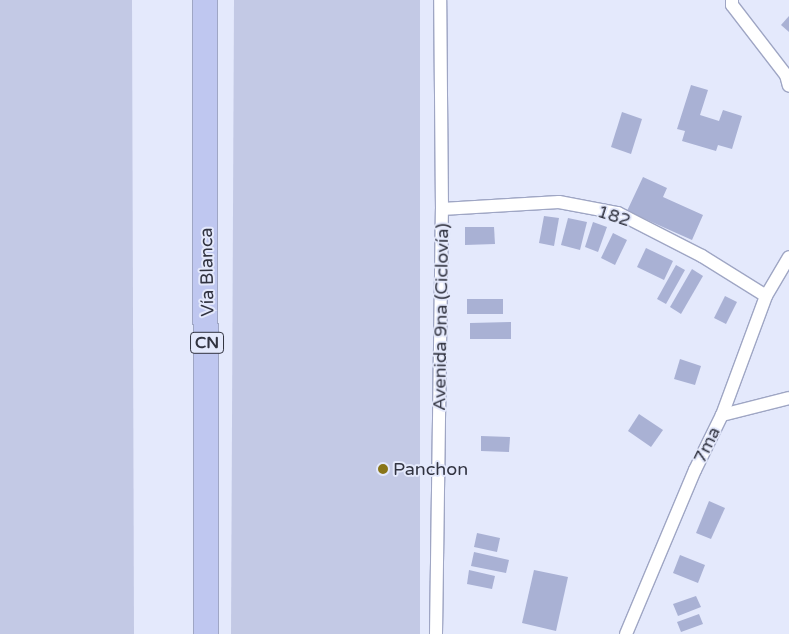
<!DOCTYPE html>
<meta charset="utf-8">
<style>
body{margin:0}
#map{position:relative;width:789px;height:634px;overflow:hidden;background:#e4e9fc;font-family:"Varela Round",sans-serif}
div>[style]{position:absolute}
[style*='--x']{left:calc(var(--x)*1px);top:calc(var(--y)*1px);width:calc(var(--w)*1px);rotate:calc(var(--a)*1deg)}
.green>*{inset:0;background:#c3c9e5}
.building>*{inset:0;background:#a9b1d4}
.roads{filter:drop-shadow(1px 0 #9fa6c4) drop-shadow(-1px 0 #9fa6c4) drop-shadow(0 1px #9fa6c4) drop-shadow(0 -1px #9fa6c4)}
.street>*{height:12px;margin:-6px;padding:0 6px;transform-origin:6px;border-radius:6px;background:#fff}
.highway>*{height:24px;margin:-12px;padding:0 12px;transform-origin:12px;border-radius:12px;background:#bfc7f0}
.dots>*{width:14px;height:14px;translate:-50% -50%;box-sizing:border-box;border:2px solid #e4e9fc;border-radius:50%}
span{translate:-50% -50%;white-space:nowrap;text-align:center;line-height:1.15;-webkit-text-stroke:4px #e4e9fc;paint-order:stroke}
.shield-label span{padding:1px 4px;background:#e4e9fc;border:1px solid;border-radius:4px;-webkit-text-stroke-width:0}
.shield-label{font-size:16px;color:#313340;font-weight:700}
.street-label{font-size:18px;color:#313340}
.poi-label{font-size:18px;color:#313340}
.left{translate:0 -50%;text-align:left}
</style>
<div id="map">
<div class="green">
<i style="clip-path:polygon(0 0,132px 0,134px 634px,0 634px)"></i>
<i style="clip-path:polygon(234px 0,420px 0,420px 634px,231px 634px)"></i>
</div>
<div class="building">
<i style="clip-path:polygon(789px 16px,789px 32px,781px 25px)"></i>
<i style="clip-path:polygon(691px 85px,708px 90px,700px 115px,719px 121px,723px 110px,742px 116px,732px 149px,718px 145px,716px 151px,682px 141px,685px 131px,677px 129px)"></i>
<i style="clip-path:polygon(622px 112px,642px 119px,631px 154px,611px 147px)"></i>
<i style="clip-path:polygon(643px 177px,667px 188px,663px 197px,703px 215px,692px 240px,627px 211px)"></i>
<i style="clip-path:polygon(544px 216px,559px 218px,554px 246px,539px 243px)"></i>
<i style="clip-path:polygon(568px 218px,587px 222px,580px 250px,561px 245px)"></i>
<i style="clip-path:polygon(593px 222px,607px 227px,598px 252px,585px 247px)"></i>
<i style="clip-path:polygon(465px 227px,494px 227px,495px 244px,465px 245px)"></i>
<i style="clip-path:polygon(613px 233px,627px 240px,615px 265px,601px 258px)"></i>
<i style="clip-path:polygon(646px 248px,673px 261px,664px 280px,637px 267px)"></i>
<i style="clip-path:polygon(676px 265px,685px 270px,666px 304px,657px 299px)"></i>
<i style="clip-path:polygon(692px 269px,703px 276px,681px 314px,670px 307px)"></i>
<i style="clip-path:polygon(725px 296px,737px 302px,726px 324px,714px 318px)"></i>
<i style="clip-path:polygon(467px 299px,503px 299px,503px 314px,467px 314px)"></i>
<i style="clip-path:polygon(511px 322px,511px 339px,470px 339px,470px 323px)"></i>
<i style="clip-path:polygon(680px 359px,701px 366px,695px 385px,674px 379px)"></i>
<i style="clip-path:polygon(639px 414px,663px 430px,651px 447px,628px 431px)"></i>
<i style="clip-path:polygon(481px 436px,510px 437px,509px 452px,481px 451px)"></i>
<i style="clip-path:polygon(709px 501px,725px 508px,711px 539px,696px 533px)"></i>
<i style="clip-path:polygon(477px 533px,500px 538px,497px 552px,474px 547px)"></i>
<i style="clip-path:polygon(474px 552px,509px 560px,506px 573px,471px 566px)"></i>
<i style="clip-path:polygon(680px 555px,705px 565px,698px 583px,673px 573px)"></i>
<i style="clip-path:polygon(469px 570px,495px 576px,492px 589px,467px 584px)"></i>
<i style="clip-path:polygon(534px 570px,568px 577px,556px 631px,522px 623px)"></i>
<i style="clip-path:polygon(696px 596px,701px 607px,678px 616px,673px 604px)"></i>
<i style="clip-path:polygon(699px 614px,703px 624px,681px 632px,677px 622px)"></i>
</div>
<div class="roads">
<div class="street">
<i style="--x:732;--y:0;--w:5;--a:90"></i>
<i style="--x:732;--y:5;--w:88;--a:52.4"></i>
<i style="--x:786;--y:75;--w:11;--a:75"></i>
<i style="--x:442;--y:209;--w:117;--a:-3.4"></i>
<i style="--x:559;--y:202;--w:60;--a:10.6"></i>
<i style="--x:618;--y:213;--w:94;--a:27.1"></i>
<i style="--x:702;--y:256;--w:75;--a:32"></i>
<i style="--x:722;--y:415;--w:69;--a:-14.2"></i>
<i style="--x:436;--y:634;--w:425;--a:-89.2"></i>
<i style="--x:442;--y:209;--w:209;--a:-90.5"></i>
<i style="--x:626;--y:634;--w:178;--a:-67.2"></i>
<i style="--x:695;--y:470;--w:61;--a:-63.9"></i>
<i style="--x:722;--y:415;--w:127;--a:-69.7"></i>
<i style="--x:766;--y:296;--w:45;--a:-59.5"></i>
</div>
<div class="highway">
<i style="--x:205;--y:0;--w:634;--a:89.91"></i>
</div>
</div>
<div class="dots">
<i style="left:383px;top:469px;background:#897518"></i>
</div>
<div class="shield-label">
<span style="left:207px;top:343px">CN</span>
</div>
<div class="street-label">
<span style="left:614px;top:216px;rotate:18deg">182</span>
<span style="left:207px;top:272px;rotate:-91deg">Vía Blanca</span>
<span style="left:441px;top:317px;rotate:-89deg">Avenida 9na (Ciclovía)</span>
<span style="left:707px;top:445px;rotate:-64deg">7ma</span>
</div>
<div class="poi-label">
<span class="left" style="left:393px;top:469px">Panchon</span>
</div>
</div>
